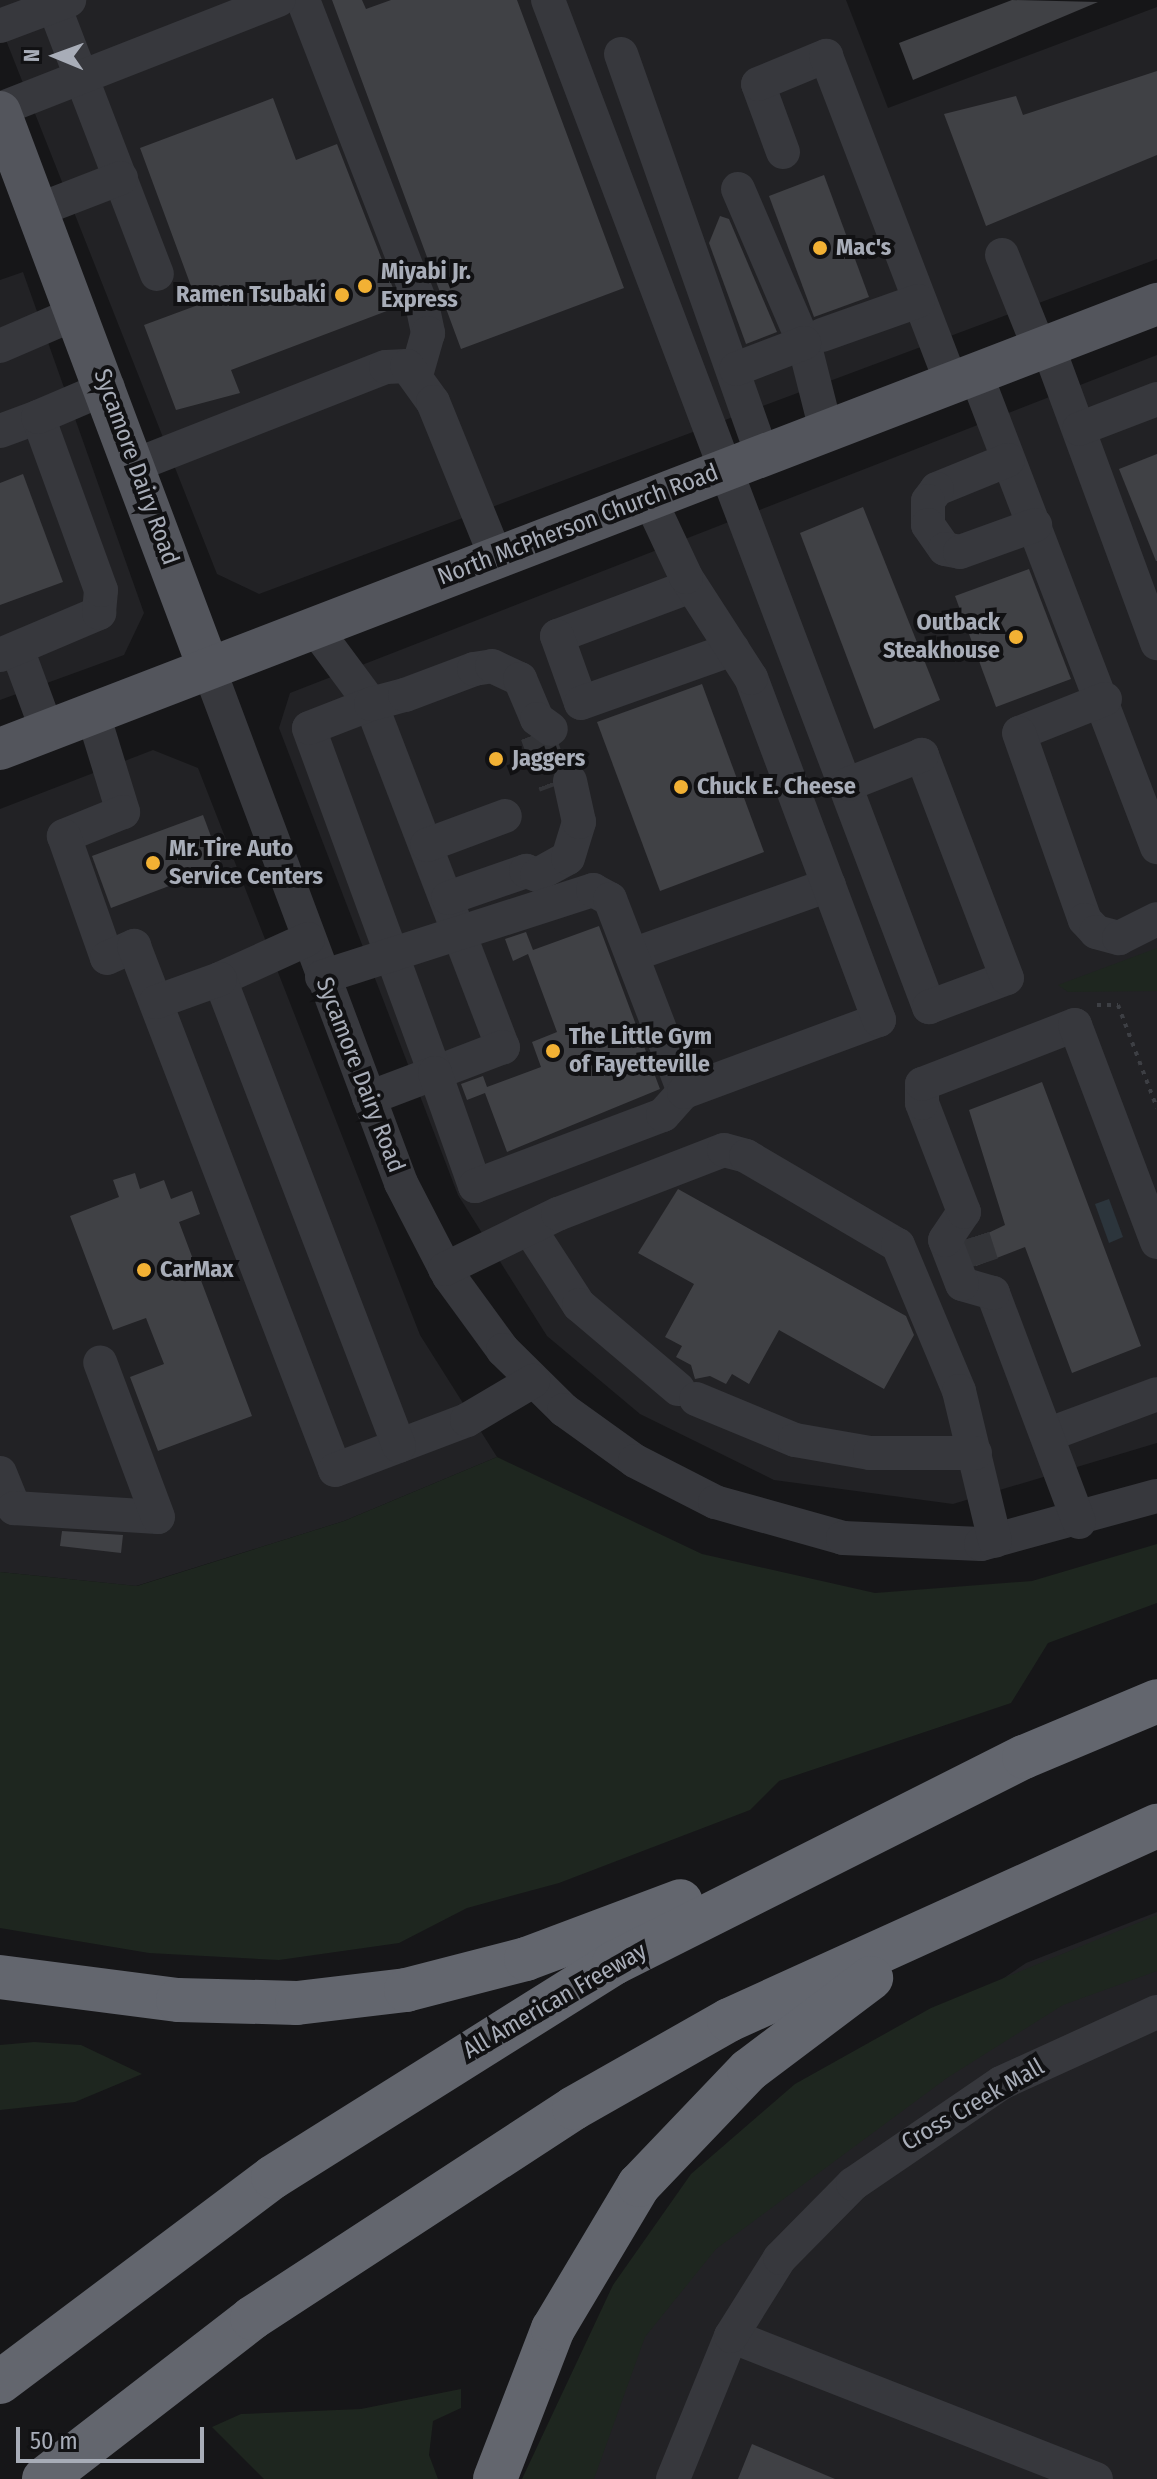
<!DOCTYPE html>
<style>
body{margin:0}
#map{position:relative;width:1157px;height:2479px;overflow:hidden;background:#161618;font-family:"Fira Sans Condensed",sans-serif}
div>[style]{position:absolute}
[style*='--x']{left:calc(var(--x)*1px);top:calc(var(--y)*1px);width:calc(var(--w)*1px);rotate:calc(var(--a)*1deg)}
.built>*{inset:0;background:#222225}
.green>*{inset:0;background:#1e261f}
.water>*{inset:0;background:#2c353c}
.building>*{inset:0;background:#404145}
.minor-tunnel>*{height:34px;margin-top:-17px;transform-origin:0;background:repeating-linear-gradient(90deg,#333438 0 34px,transparent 0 51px)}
.path>*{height:4px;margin-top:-2px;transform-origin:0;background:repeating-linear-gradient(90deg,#3d3f44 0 4px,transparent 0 10px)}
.minor>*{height:34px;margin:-17px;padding:0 17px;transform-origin:17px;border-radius:17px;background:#37383d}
.major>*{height:42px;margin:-21px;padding:0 21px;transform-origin:21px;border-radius:21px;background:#53555c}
.highway>*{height:44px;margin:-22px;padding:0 22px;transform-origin:22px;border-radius:22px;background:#63666e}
.dots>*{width:22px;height:22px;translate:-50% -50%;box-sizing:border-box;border:4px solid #111113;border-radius:50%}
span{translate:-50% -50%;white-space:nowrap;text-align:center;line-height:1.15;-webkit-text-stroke:8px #111113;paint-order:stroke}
.poi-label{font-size:24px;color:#a8adb8;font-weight:700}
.left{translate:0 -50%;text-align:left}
.right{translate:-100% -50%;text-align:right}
.street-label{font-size:24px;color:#a8adb8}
.north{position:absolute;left:16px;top:16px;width:80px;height:80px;-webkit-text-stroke:6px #111113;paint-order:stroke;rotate:271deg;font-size:22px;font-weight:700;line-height:32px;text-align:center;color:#a8adb8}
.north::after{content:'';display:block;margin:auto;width:28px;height:36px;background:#a8adb8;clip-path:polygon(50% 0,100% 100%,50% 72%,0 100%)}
.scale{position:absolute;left:16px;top:2427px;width:188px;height:36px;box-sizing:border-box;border:4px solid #a8adb8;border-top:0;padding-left:10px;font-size:24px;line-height:28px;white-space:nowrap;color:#a8adb8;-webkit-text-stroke:6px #111113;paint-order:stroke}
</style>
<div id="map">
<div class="built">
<i style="clip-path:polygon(0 0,846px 0,888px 108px,1157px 7px,1157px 259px,259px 594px,217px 574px,0 25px)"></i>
<i style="clip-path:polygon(23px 272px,144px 613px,124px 655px,0 700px,0 280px)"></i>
<i style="clip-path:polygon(1157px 355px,1157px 1443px,953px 1504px,774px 1480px,640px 1414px,547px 1336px,458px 1195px,279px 728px,290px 693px)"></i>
<i style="clip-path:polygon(153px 750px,198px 768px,420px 1335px,497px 1457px,344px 1521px,136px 1586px,0 1572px,0 809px)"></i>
<i style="clip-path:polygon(1157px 1912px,1157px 2479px,561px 2479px,597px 2359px,849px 2083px,1026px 1963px)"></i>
</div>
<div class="green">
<i style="clip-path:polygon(1157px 948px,1157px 991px,1068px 992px,1058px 985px)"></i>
<i style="clip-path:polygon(497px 1457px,702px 1554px,875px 1593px,1032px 1581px,1157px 1544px,1157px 1603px,1048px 1643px,1011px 1703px,779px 1781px,750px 1810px,559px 1883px,467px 1908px,399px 1943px,279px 1960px,149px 1953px,0 1928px,0 1572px,137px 1586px,344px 1521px)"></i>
<i style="clip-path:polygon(1157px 1915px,1157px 1971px,1063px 2005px,947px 2078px,716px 2249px,645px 2337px,594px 2479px,522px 2479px,613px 2285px,691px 2174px,795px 2084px,931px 2008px)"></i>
<i style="clip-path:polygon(34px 2042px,81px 2045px,142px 2074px,75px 2102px,0 2110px,0 2045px)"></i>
<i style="clip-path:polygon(461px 2389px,461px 2408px,433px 2421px,429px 2455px,438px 2479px,264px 2479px,212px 2427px,241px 2414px,361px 2409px)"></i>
</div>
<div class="water">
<i style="clip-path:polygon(1109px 1199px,1123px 1237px,1109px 1243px,1095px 1204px)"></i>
</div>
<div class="building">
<i style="clip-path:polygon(332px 0,362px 0,366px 9px,391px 0,517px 0,624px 288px,461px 349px)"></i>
<i style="clip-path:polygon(1012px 0,1098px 2px,913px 80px,899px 43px)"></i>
<i style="clip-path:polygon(1157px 71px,1157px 155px,986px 226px,944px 114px,1016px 96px,1023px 115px)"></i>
<i style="clip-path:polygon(273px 98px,296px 160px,337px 144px,400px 306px,231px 370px,240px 393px,176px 410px,144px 325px,198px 305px,140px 148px)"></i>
<i style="clip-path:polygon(824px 175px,869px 297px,814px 317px,769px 196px)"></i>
<i style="clip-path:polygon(720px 216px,729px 219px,777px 332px,746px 344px,709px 243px)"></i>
<i style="clip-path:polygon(1157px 454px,1157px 561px,1156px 561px,1119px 469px)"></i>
<i style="clip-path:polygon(23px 474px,63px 582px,0 605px,0 483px)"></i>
<i style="clip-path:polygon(863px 507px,940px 700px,874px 729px,800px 533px)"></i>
<i style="clip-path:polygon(1029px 569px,1071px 679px,996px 707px,955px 596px)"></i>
<i style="clip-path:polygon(702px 684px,764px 852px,660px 891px,597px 722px)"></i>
<i style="clip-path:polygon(203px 815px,222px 866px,111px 908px,92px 856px)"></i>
<i style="clip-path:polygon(599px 926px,660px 1089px,507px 1152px,485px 1093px,467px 1100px,461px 1084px,483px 1076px,487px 1087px,541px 1067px,532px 1042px,557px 1032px,528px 954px,513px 961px,505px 939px,526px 932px,533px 950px)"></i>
<i style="clip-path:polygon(1042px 1082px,1141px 1346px,1072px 1373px,1025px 1247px,976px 1266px,967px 1243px,1005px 1225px,969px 1110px)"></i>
<i style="clip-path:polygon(135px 1173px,140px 1189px,164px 1180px,171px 1199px,192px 1191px,200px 1214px,179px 1222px,252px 1416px,158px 1451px,130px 1377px,164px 1364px,146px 1318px,113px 1330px,70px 1216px,119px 1197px,113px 1180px)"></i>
<i style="clip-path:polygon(678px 1189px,906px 1316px,914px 1335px,884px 1389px,779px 1330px,749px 1384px,732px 1374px,726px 1384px,710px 1376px,695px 1379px,691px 1365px,676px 1357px,682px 1346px,665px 1337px,694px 1284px,638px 1253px)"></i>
<i style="clip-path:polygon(62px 1531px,123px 1535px,121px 1553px,60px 1546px)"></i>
<i style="clip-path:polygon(752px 2444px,835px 2479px,738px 2479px)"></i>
</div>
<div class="minor-tunnel">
<i style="--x:537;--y:734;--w:55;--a:69.9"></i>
<i style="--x:973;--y:1237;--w:28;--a:72"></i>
</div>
<div class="path">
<i style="--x:1097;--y:1005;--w:21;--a:0"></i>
<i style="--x:1118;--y:1005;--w:110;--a:69.3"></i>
</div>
<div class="minor">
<i style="--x:303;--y:0;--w:331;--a:68.8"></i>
<i style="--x:423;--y:309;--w:25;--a:78"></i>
<i style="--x:428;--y:333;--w:41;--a:105.8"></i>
<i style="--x:548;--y:0;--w:1077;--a:69.28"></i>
<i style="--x:929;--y:1007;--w:83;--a:-20.4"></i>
<i style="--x:1007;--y:978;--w:239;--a:-110.9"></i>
<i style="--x:922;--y:755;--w:79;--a:158.6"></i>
<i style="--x:54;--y:6;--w:287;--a:69"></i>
<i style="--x:0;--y:26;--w:74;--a:-20.6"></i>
<i style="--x:621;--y:54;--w:424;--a:70.6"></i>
<i style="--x:0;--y:109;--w:299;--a:-21.4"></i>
<i style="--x:783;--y:152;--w:72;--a:-110.2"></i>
<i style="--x:758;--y:84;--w:74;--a:-22.4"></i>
<i style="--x:826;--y:56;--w:348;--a:69"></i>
<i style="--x:738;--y:189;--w:168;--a:66.8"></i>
<i style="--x:804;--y:343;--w:90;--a:75.8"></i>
<i style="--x:38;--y:210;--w:89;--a:-21.1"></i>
<i style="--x:1002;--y:255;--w:99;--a:68.1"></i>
<i style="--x:822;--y:335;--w:102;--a:-19.5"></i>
<i style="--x:1047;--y:344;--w:319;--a:69.8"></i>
<i style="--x:0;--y:346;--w:86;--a:-23.3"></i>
<i style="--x:736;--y:369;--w:73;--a:-20.9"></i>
<i style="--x:975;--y:372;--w:509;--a:69.04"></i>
<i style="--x:1079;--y:429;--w:84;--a:-21"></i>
<i style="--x:0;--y:431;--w:40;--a:-20.2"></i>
<i style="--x:1008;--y:460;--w:77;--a:157.8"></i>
<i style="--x:937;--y:489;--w:15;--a:127"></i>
<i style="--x:928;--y:501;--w:24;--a:90"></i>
<i style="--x:928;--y:525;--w:29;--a:55"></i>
<i style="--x:945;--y:549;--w:15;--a:11"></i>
<i style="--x:960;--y:552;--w:80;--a:-19.8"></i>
<i style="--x:138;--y:464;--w:266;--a:-21.4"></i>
<i style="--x:386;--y:367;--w:21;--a:-3"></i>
<i style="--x:407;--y:366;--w:44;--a:54.2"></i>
<i style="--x:433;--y:402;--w:167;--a:67.9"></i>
<i style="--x:691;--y:586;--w:143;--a:159.5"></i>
<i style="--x:557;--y:636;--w:71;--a:70.3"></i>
<i style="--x:581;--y:703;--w:161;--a:-19.6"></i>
<i style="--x:314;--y:627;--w:96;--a:53.5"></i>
<i style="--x:371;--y:704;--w:368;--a:69"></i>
<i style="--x:503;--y:1047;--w:73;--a:159.1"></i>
<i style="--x:435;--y:1073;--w:367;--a:-110.1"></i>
<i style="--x:309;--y:728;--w:66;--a:-21.2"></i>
<i style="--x:371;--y:704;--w:35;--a:-15"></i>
<i style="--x:405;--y:695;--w:74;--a:-20.6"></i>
<i style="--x:474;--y:669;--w:18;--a:-9"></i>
<i style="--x:492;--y:666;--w:31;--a:25"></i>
<i style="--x:520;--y:679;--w:43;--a:67"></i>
<i style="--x:537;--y:719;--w:17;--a:36"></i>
<i style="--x:17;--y:649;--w:86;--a:69.7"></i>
<i style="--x:0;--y:655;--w:108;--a:-23"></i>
<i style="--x:99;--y:613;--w:23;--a:-85"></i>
<i style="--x:101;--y:590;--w:184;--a:-110"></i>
<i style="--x:38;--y:417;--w:76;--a:-23.2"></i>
<i style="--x:207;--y:664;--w:554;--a:69.5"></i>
<i style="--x:401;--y:1183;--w:105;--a:62.7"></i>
<i style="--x:449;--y:1276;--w:92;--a:53.9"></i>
<i style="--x:503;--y:1350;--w:86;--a:44.5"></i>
<i style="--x:564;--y:1410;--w:87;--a:35.7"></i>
<i style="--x:635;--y:1461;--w:90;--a:27.1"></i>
<i style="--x:715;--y:1502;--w:133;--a:15.7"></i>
<i style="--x:843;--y:1538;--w:138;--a:2.5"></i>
<i style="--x:981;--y:1544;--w:182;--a:-15.3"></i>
<i style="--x:1105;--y:699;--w:92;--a:158.4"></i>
<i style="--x:1019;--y:733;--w:198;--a:70.6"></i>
<i style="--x:1085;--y:920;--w:16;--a:47"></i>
<i style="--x:1096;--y:932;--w:24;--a:15"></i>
<i style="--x:1119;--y:938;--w:42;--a:-26.6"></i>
<i style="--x:92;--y:711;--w:106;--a:72.9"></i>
<i style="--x:123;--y:812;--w:64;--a:157.9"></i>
<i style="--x:64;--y:836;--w:129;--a:70.6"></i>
<i style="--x:107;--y:958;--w:30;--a:-24"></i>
<i style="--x:134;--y:946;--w:561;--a:69.01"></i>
<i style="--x:335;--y:1470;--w:141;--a:-20.7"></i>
<i style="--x:467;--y:1420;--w:77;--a:-30.6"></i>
<i style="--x:427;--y:845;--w:83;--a:-20.4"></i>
<i style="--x:448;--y:898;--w:83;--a:-19.1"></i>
<i style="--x:526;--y:871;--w:12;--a:20"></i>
<i style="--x:537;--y:875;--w:35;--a:-29"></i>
<i style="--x:568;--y:858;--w:38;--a:-73"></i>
<i style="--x:579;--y:822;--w:42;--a:-102.4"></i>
<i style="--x:308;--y:939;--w:97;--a:155.6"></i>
<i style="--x:220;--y:979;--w:500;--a:69.03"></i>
<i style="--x:632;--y:955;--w:209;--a:-19.6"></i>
<i style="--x:322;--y:977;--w:285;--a:-17.8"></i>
<i style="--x:593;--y:890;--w:19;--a:28"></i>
<i style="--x:610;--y:899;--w:207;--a:69"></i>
<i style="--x:156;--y:1002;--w:68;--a:-19.8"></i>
<i style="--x:369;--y:1098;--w:71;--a:-20.7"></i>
<i style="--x:435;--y:1073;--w:120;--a:70.5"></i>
<i style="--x:475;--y:1186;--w:201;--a:-20.7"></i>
<i style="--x:663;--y:1115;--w:31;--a:-48"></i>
<i style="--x:684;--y:1092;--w:208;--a:-20.3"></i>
<i style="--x:879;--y:1020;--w:365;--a:-110.5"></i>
<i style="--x:751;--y:678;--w:120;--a:-122.8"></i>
<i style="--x:686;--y:577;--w:87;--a:-115.1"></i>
<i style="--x:529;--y:1228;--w:92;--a:57"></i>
<i style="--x:579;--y:1305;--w:130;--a:40.3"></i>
<i style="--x:445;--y:1269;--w:126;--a:-26"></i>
<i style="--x:558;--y:1214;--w:178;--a:-21.1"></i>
<i style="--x:724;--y:1150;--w:23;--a:15"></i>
<i style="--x:746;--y:1156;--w:176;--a:30.4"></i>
<i style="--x:898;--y:1245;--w:158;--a:67.3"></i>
<i style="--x:959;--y:1391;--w:154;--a:76.5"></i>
<i style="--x:696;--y:1399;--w:107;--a:22.5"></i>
<i style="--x:795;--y:1440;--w:76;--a:9.8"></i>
<i style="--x:870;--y:1453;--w:105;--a:0"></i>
<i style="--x:1047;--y:1435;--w:117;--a:-20.4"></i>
<i style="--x:0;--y:1473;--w:38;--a:68"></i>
<i style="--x:14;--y:1508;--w:144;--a:3.6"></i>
<i style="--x:158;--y:1517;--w:165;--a:-110.5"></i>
<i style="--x:1079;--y:1522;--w:245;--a:-110.6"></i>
<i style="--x:993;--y:1293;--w:32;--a:-164"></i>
<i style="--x:962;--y:1284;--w:47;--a:-111.1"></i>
<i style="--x:945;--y:1240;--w:34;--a:-56"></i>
<i style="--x:964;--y:1212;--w:117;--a:-111.1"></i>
<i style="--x:922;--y:1103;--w:19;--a:-90"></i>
<i style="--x:922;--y:1084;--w:164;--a:-21.1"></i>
<i style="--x:1075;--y:1025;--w:232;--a:69.3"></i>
<i style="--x:731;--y:2336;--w:392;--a:21.4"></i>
<i style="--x:673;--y:2479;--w:154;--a:-67.9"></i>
<i style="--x:731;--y:2336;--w:92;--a:-57.9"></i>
<i style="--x:780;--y:2258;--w:104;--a:-45.4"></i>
<i style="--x:853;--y:2184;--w:179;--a:-34.3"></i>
<i style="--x:1001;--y:2083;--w:171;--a:-24.5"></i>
</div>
<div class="major">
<i style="--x:0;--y:112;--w:590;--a:69.44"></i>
<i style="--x:0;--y:749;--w:1240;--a:-21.04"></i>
</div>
<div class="highway">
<i style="--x:0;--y:1977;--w:179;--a:7.4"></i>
<i style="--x:178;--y:2000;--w:119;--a:1.4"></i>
<i style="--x:297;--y:2003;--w:110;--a:-6.8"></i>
<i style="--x:406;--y:1990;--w:124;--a:-14.5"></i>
<i style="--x:526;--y:1959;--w:165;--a:-20.5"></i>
<i style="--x:0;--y:2382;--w:341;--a:-36.9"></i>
<i style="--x:273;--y:2177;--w:403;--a:-32.1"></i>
<i style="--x:614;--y:1963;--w:459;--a:-26.7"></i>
<i style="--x:1024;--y:1757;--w:144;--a:-22.8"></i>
<i style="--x:44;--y:2479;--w:263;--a:-37.7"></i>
<i style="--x:252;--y:2318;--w:384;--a:-33.1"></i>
<i style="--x:574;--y:2108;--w:178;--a:-29.6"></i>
<i style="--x:729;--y:2020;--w:470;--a:-24.4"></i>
<i style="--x:495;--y:2479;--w:161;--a:-68.9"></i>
<i style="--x:553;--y:2329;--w:168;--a:-59.2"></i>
<i style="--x:639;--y:2185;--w:159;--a:-46.3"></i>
<i style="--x:749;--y:2070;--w:153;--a:-37"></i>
</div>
<div class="dots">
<i style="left:820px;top:248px;background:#f2b134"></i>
<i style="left:365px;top:286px;background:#f2b134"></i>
<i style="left:342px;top:295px;background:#f2b134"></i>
<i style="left:1016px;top:637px;background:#f2b134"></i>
<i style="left:496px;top:759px;background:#f2b134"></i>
<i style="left:681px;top:787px;background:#f2b134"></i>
<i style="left:153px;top:863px;background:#f2b134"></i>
<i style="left:553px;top:1051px;background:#f2b134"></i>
<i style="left:144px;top:1270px;background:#f2b134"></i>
</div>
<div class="poi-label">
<span class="left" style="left:836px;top:248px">Mac's</span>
<span class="left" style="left:381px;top:286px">Miyabi Jr.<br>Express</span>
<span class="right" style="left:326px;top:295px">Ramen Tsubaki</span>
<span class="right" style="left:1000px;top:637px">Outback<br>Steakhouse</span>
<span class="left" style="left:512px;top:759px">Jaggers</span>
<span class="left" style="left:697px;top:787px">Chuck E. Cheese</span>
<span class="left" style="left:169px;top:863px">Mr. Tire Auto<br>Service Centers</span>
<span class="left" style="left:569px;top:1051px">The Little Gym<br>of Fayetteville</span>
<span class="left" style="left:160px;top:1270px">CarMax</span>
</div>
<div class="street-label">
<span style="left:136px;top:467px;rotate:70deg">Sycamore Dairy Road</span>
<span style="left:578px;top:525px;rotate:-21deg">North McPherson Church Road</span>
<span style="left:360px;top:1075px;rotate:69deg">Sycamore Dairy Road</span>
<span style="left:555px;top:2001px;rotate:-30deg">All American Freeway</span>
<span style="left:973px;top:2105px;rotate:-30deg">Cross Creek Mall</span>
</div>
<div class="north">N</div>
<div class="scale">50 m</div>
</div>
